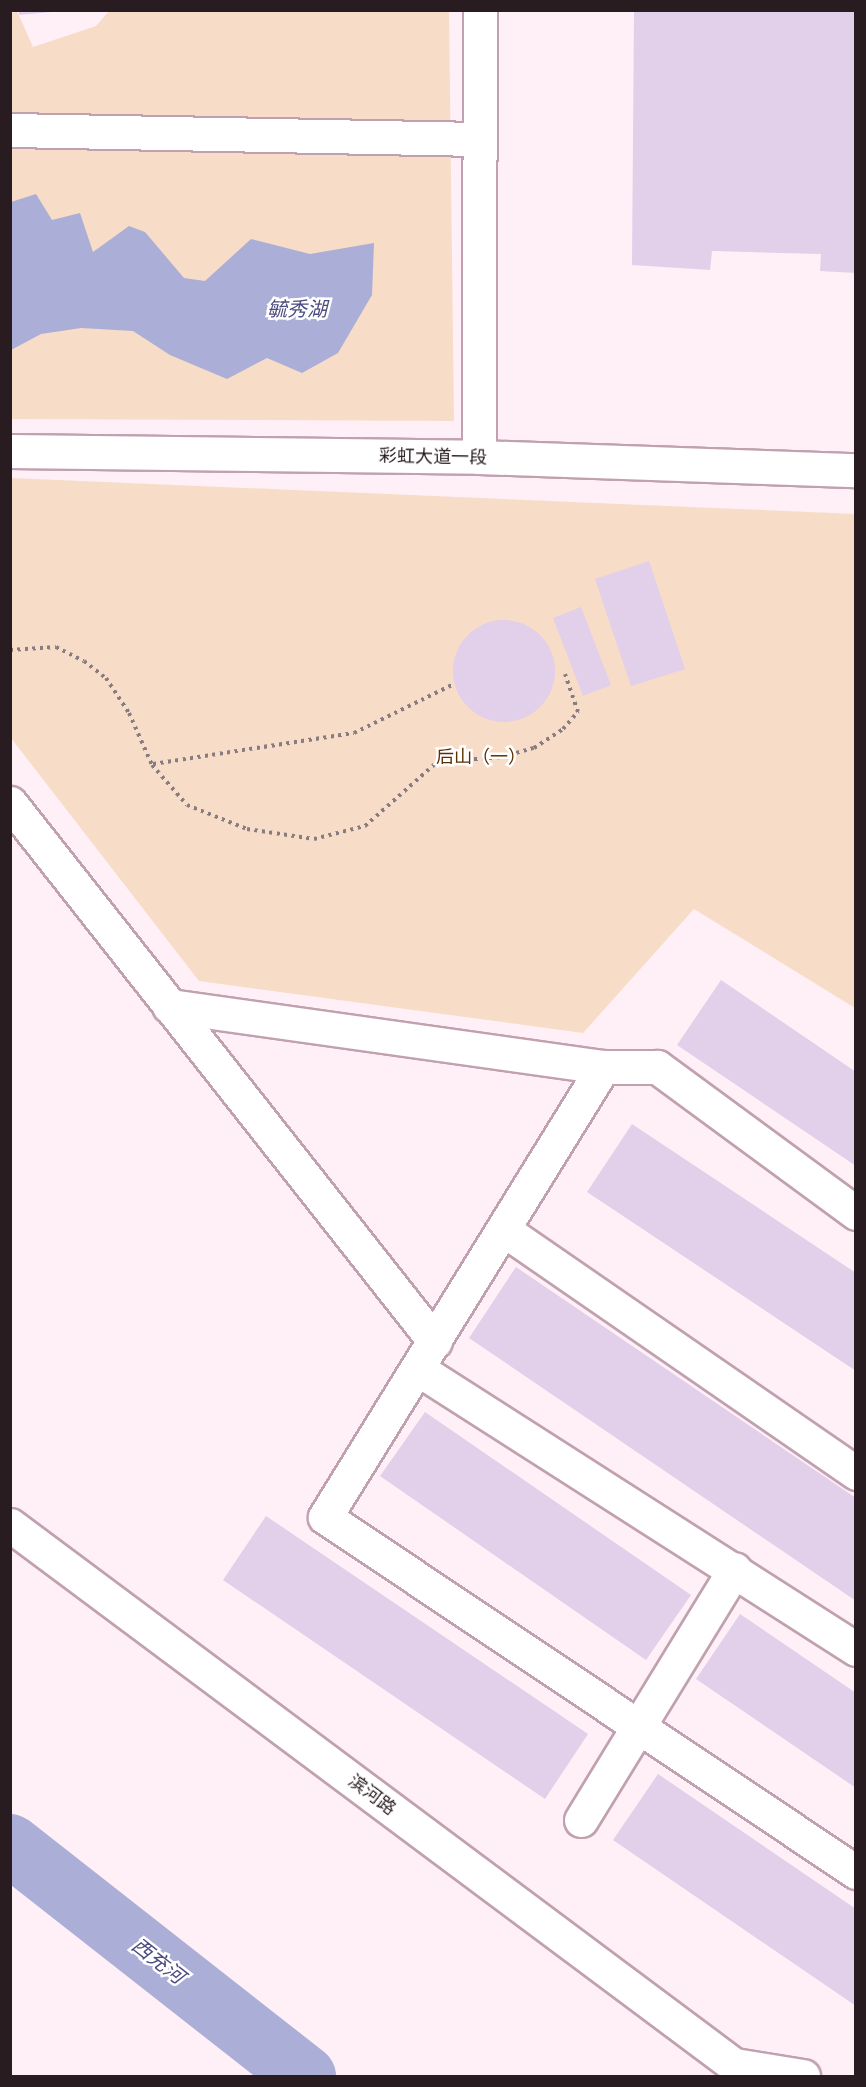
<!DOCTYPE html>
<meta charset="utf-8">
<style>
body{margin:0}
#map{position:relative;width:866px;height:2087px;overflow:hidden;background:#fef0f6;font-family:Figtree,"Noto Sans SC",sans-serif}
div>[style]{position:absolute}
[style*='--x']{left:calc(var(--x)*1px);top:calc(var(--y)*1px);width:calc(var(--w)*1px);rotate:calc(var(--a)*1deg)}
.green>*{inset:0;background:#f7dcc8}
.water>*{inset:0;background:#abaed6}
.river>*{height:62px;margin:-31px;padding:0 31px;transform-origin:31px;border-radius:31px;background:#abaed6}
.building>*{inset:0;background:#e2cfea}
.round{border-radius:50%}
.path>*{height:4px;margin-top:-2px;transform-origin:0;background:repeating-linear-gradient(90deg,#897c81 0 3px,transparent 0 7.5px)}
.roads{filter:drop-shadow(2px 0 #c1a1af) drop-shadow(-2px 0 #c1a1af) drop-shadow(0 2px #c1a1af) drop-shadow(0 -2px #c1a1af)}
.minor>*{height:33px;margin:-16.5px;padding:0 16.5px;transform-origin:16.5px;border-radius:16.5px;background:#fff}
span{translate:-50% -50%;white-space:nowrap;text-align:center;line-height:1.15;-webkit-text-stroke:5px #fff;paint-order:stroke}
.street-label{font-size:18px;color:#281c21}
.park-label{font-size:18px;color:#5e2f00}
.water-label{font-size:20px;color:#4c4c81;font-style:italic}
.frame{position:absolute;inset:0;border:12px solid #281c21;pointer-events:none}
</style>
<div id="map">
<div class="green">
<i style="clip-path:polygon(17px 11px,33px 47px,96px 26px,109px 11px,449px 11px,454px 421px,11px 419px,10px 14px)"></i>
<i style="clip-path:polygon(11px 478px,855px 514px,855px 1008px,694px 909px,583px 1033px,199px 981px,11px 738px)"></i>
</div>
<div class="water">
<i style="clip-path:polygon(36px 194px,52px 220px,80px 213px,93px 252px,129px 226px,145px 232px,184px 278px,205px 281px,251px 239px,310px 254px,374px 243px,372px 295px,338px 353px,302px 373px,267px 358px,227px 379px,170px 355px,133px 331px,81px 328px,41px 334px,11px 350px,11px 202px)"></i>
</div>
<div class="river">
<i style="--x:10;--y:1845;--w:375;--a:38.1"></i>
</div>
<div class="building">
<i style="clip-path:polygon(19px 10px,50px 10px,51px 12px,19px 15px)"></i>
<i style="clip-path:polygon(634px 10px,856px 10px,856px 273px,820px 271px,821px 254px,712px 251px,710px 270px,632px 265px)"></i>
<i style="clip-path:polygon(649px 561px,685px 669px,631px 686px,595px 579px)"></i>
<i style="clip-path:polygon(581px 607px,611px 685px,583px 696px,553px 618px)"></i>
<i class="round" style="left:453px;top:620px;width:102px;height:102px"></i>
<i style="clip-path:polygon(721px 980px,856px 1072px,856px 1166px,677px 1045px)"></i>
<i style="clip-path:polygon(632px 1124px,856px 1273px,856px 1371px,587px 1192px)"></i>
<i style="clip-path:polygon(516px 1267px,856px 1498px,856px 1601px,469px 1338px)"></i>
<i style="clip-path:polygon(425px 1412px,691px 1595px,646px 1660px,380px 1476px)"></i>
<i style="clip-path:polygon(266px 1516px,588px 1734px,545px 1799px,223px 1580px)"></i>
<i style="clip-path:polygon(740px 1614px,856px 1693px,856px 1788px,696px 1679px)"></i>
<i style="clip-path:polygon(658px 1774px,856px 1909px,856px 2006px,613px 1840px)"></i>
</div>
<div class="path">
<i style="--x:10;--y:650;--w:46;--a:-3.7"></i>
<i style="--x:56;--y:647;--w:31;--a:27"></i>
<i style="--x:84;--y:661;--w:28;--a:38"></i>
<i style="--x:106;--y:678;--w:42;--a:56.7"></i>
<i style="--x:129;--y:713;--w:57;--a:66.1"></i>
<i style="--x:152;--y:765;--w:53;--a:48.8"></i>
<i style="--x:187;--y:805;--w:65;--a:21.8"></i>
<i style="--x:247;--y:829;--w:68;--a:8.5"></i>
<i style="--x:314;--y:839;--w:53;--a:-14.3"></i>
<i style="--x:365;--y:826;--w:96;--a:-41.6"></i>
<i style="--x:437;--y:762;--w:65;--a:-4.4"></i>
<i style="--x:502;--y:757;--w:33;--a:-16"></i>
<i style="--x:534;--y:748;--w:35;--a:-33"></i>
<i style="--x:563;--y:729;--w:23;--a:-49"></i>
<i style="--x:578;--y:712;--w:40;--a:-108.9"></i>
<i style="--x:153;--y:764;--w:203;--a:-8.8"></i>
<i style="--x:354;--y:733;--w:111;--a:-26.1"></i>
</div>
<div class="roads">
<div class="minor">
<i style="--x:10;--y:130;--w:470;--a:1.1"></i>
<i style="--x:10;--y:451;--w:469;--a:0.7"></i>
<i style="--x:479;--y:457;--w:377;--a:2"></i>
<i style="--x:479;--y:457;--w:447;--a:-89.9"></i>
<i style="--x:10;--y:803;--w:686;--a:51.74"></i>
<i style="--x:169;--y:1006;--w:438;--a:8"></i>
<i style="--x:856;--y:1213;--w:247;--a:-143.7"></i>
<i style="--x:657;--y:1067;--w:54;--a:180"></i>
<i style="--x:603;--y:1067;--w:529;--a:121.71"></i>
<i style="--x:325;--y:1517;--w:639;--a:33.76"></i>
<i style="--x:504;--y:1230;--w:428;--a:34.6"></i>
<i style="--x:418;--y:1369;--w:520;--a:32.59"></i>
<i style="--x:10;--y:1525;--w:903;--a:36.72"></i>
<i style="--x:734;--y:2065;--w:70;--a:9.1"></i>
<i style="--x:581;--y:1820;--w:294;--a:-58.5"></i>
</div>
</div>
<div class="street-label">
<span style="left:433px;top:457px;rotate:1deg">彩虹大道一段</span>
<span style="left:372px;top:1795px;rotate:37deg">滨河路</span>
</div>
<div class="park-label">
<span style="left:481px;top:757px">后山（一）</span>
</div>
<div class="water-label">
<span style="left:297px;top:309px">毓秀湖</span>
<span style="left:158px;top:1961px;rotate:38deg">西充河</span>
</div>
<div class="frame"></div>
</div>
